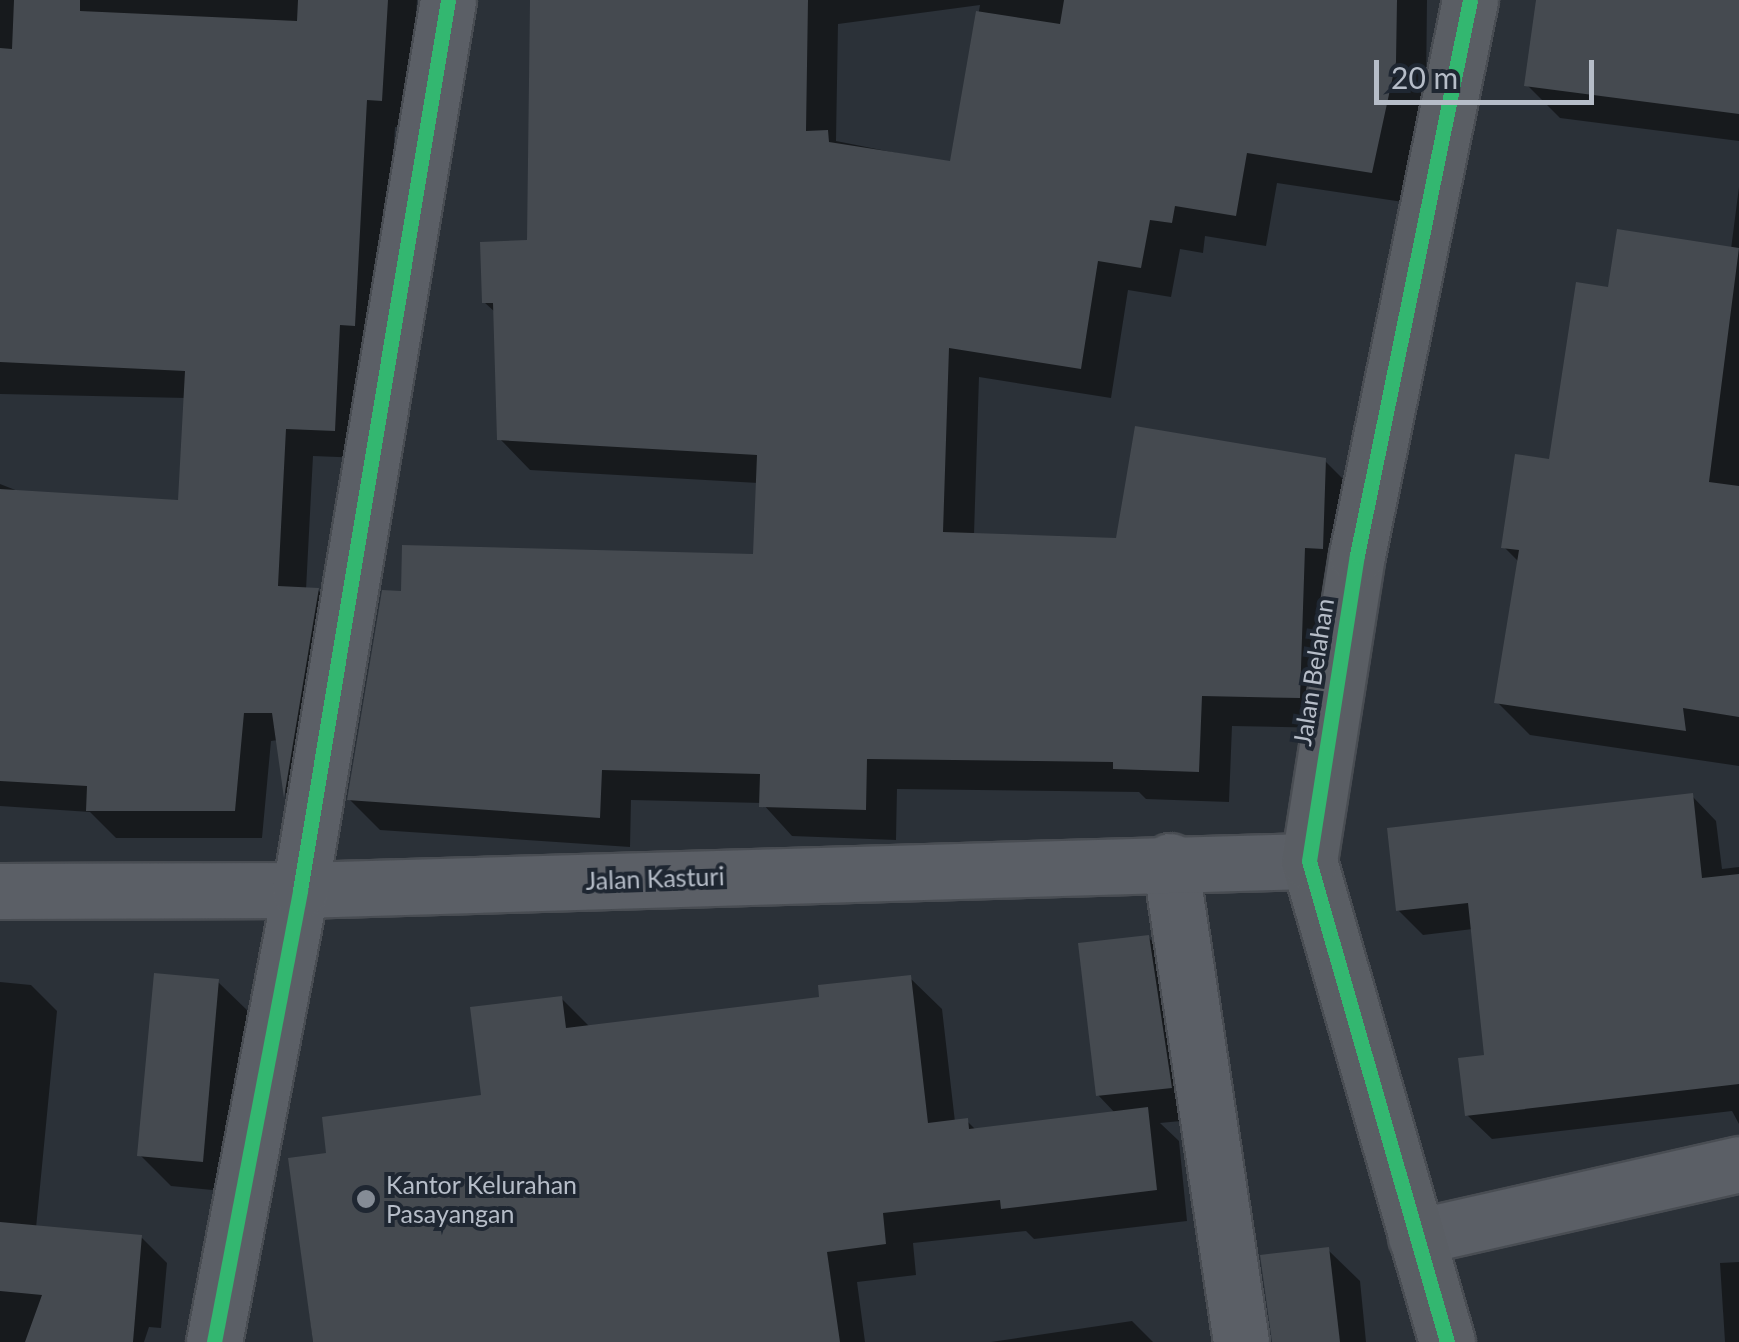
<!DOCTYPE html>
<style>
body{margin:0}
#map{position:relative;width:1739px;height:1342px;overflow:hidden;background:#2b3138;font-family:Lato,sans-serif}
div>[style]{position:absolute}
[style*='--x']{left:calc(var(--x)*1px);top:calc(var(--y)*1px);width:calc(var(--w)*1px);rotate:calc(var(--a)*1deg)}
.shadow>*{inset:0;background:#0007}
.building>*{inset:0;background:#454a50}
.roads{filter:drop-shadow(2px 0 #494d53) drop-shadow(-2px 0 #494d53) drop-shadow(0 2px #494d53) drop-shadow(0 -2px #494d53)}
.street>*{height:55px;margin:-27.5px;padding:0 27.5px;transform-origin:27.5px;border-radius:27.5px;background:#5b5f66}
.secondary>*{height:55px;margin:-27.5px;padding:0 27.5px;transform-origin:27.5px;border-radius:27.5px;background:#5a5e64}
.cycleway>*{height:15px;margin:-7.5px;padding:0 7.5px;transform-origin:7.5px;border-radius:7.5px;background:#33b770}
.dots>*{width:28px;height:28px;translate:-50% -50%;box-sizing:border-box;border:5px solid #1f2732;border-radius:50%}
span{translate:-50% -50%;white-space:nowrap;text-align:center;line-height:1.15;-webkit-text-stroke:8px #1f2732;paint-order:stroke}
.street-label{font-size:25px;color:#b6bdc8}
.poi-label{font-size:25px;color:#b6bdc8}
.left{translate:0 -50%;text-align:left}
.scale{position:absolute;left:1374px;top:60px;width:220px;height:45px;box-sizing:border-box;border:5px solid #b6bdc8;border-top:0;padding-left:12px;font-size:30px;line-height:35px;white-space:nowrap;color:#b6bdc8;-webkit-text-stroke:8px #1f2732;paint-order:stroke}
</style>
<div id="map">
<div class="shadow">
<i style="clip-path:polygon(0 0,417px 0,409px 128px,395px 127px,382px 353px,362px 458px,313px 456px,306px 590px,318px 590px,346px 618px,312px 823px,286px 797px,278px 740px,271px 741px,262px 838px,116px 838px,90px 812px,0 806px,0 484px,23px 493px,180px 502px,186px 398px,0 394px)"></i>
<i style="clip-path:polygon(evenodd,532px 0,1427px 0,1426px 93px,1403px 202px,1277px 183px,1266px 246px,1205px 236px,1203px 253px,1180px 249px,1171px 297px,1128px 290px,1111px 398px,979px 377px,974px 535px,1118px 541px,1325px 461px,1356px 492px,1330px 728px,1232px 726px,1229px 802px,1146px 799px,1139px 792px,897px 789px,896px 840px,792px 836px,762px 803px,631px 800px,630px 847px,380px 830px,349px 799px,755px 557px,758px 483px,530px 470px,500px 439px,496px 313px,484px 302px,530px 242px,532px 0,980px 5px,952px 164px,836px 141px,838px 24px,980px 5px)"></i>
<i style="clip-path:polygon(1538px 0,1739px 0,1739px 141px,1560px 118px,1527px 85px)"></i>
<i style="clip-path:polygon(1739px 187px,1739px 766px,1530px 735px,1497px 702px,1519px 562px,1504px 547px,1551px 462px,1611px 290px,1731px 249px)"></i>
<i style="clip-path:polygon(1692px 796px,1716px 821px,1722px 869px,1739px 867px,1739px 1124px,1732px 1111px,1492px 1139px,1467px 1115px,1487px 1057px,1473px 929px,1423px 935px,1398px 910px)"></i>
<i style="clip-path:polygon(1148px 937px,1180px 969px,1202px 1119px,1160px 1123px,1179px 1141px,1187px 1221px,1034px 1239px,1026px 1231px,913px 1243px,916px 1275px,857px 1282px,865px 1342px,313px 1342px,291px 1160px,329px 1155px,484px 1097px,561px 998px,591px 1028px,822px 999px,910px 978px,942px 1009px,955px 1122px,967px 1121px,977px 1131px,1116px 1114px,1098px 1095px)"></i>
<i style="clip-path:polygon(0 982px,31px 985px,57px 1011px,36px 1228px,141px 1237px,167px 1263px,161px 1328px,149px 1327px,144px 1342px,0 1342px)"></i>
<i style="clip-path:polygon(218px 982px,250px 1013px,233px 1192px,171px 1186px,140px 1155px)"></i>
<i style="clip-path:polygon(1328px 1250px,1360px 1281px,1366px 1342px,1274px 1342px)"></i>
<i style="clip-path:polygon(1739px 1262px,1739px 1342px,1725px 1342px,1720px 1263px)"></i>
<i style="clip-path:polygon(1132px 1321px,1153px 1342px,991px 1342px)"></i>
</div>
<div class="building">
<i style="clip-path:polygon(14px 0,80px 0,80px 11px,297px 21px,298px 0,388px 0,382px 101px,367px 100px,355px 326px,340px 325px,335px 431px,286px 429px,278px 586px,319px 588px,284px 798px,272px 713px,244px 713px,235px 811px,86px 811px,87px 786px,0 781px,0 489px,178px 500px,185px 371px,0 362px,0 48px,12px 49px)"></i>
<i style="clip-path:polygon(530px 0,808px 0,806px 131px,828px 130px,829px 142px,950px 161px,976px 11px,1060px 24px,1064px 0,1397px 0,1396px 62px,1372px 173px,1247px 153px,1236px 216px,1175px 206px,1172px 223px,1150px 220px,1141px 268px,1098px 261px,1081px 369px,949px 348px,943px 532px,1116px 538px,1135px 426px,1326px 458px,1323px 549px,1305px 548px,1300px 698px,1202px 696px,1199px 772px,1113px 769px,1113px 762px,867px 759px,866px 810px,759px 807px,760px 774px,602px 770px,600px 818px,347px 800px,382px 590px,401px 591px,402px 545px,753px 554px,757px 455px,497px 440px,493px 303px,482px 303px,480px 242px,527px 240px)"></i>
<i style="clip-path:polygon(1536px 0,1739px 0,1739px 114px,1524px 86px)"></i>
<i style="clip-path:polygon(1617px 229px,1739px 248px,1709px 482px,1739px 486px,1739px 717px,1683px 708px,1686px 731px,1494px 703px,1519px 550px,1501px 548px,1515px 454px,1549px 459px,1576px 282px,1608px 287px)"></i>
<i style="clip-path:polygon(1693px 793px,1702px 878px,1739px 874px,1739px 1084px,1465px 1116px,1458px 1058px,1484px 1055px,1468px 903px,1396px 911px,1387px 828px)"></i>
<i style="clip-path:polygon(1149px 935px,1172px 1088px,1096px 1096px,1078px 943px)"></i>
<i style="clip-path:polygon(154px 973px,219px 979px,203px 1162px,137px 1156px)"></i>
<i style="clip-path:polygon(911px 975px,928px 1123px,968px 1118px,969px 1129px,1148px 1107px,1157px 1190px,1001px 1209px,1000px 1200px,883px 1213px,886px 1244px,827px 1252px,840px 1342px,313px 1342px,288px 1158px,326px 1153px,322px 1117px,481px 1095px,470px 1007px,562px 996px,566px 1028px,819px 997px,818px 985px)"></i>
<i style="clip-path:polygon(0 1222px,142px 1235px,133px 1342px,25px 1342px,42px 1295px,0 1291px)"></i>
<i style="clip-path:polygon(1329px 1247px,1340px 1342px,1272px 1342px,1260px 1255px)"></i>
</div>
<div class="roads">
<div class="street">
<i style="--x:1170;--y:861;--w:486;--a:81.6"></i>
<i style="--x:0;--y:891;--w:300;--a:-0.2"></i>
<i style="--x:300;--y:890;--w:1009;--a:-1.65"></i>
<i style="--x:1416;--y:1237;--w:331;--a:-12.7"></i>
<i style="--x:214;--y:1342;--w:460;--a:-79.2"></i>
<i style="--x:300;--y:890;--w:902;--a:-80.56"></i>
</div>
<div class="secondary">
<i style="--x:1447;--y:1342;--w:500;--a:-106.01"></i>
<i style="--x:1309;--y:861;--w:310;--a:-81.1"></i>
<i style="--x:1357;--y:555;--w:566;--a:-78.49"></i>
</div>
</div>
<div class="cycleway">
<i style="--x:214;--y:1342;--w:460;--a:-79.2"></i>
<i style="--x:300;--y:890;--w:902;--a:-80.56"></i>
<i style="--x:1447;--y:1342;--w:500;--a:-106.01"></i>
<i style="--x:1309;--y:861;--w:310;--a:-81.1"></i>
<i style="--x:1357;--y:555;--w:566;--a:-78.49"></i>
</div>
<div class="dots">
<i style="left:366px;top:1199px;background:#858c96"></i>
</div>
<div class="street-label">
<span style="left:1313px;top:672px;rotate:-81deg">Jalan Belahan</span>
<span style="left:655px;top:878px;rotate:-2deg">Jalan Kasturi</span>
</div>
<div class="poi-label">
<span class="left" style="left:386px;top:1199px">Kantor Kelurahan<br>Pasayangan</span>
</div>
<div class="scale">20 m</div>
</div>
